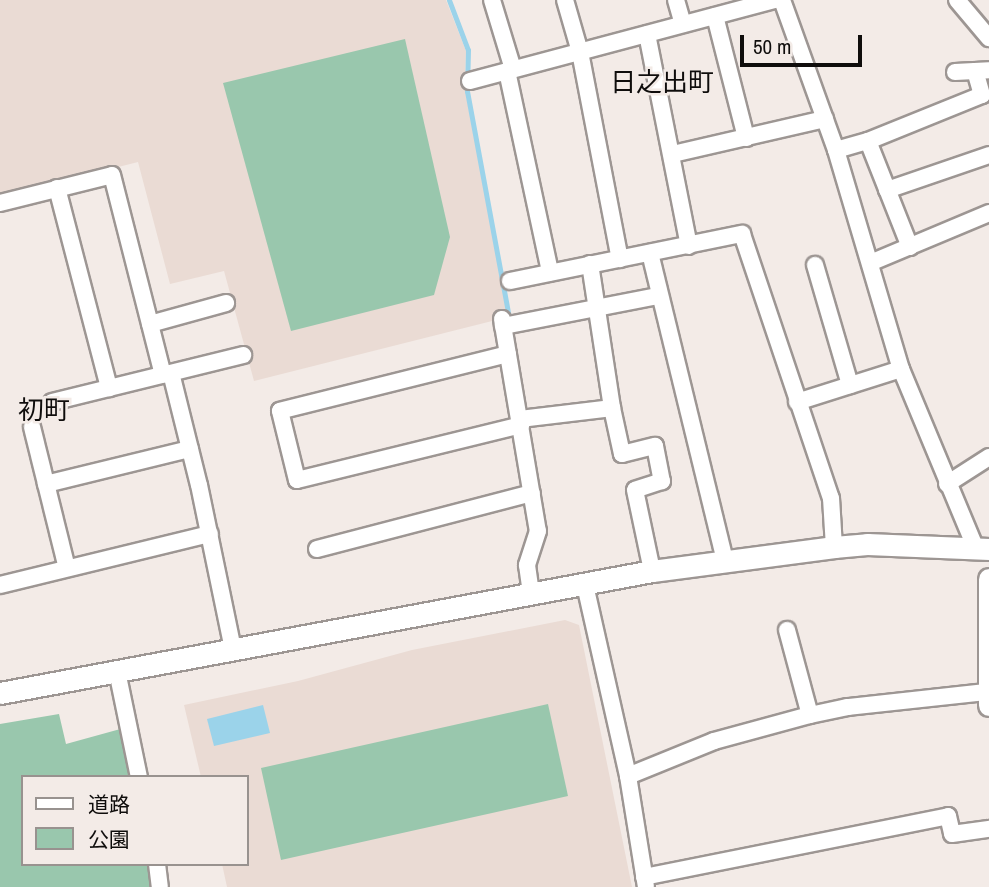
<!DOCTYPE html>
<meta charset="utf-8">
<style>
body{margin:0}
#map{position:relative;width:989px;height:887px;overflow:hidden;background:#f3ebe7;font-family:"Archivo Narrow","Noto Sans JP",sans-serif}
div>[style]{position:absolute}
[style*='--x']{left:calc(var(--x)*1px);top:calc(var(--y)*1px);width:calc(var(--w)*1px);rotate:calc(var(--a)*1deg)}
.built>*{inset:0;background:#eadbd4}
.green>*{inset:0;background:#99c7ad}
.water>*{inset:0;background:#9bd3ea}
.stream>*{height:5px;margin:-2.5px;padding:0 2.5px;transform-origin:2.5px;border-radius:2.5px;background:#9bd3ea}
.roads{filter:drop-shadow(2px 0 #9d9693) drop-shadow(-2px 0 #9d9693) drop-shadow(0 2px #9d9693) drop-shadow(0 -2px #9d9693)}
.street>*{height:16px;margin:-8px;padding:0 8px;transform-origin:8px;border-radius:8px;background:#fff}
.secondary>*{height:21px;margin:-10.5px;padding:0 10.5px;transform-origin:10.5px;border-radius:10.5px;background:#fff}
span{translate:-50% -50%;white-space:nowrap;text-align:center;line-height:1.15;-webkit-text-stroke:5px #f3ebe7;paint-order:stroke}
.neighbourhood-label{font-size:26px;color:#0f0d0c}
.legend{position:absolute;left:21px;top:775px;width:228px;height:91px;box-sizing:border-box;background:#f3ebe7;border:2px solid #98928f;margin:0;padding:9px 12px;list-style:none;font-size:21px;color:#0f0d0c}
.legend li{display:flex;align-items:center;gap:14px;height:35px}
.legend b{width:35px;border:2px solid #98928f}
.scale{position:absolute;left:740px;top:35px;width:122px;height:32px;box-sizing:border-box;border:4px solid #0f0d0c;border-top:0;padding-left:9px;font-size:21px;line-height:24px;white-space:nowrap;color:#0f0d0c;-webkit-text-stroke:5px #f3ebe7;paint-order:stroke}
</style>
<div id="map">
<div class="built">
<i style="clip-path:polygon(0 0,446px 0,466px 51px,465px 89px,508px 317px,254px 381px,224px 271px,170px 284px,138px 162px,0 197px)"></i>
<i style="clip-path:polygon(565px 620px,579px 625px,632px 887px,227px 887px,222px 864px,247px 864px,247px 777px,201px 777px,184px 705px,298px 681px,412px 650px)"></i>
</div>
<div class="green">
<i style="clip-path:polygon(405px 39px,450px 237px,434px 295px,291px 331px,223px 83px)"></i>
<i style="clip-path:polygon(548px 704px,568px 796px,281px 860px,261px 768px)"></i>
<i style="clip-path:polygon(59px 714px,66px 744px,124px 728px,133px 777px,23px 777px,23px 864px,150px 864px,154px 887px,0 887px,0 724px)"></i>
</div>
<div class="water">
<i style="clip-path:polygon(263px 705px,270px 733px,214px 746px,207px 719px)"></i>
</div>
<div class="stream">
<i style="--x:449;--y:0;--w:53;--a:69.2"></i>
<i style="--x:468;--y:50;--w:41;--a:91.4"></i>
<i style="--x:467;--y:91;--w:230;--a:79.5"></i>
</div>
<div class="roads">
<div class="street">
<i style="--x:492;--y:0;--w:72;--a:73.1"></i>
<i style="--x:565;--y:0;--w:54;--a:73.9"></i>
<i style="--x:580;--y:52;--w:211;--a:79.1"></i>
<i style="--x:676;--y:0;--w:25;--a:74"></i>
<i style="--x:782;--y:0;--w:159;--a:70.2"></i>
<i style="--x:836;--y:150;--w:228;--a:73.5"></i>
<i style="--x:901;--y:369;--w:193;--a:67.4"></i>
<i style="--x:957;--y:0;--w:50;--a:49.9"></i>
<i style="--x:715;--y:16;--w:126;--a:75.7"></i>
<i style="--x:647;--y:34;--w:216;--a:78.8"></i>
<i style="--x:507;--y:71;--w:206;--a:77.9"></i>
<i style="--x:955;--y:72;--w:34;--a:-3"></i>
<i style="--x:470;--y:81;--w:316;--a:-14.9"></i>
<i style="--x:868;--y:141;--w:114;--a:68.4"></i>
<i style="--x:836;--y:150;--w:33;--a:-16"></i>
<i style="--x:868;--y:141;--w:123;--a:-22"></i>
<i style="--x:982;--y:95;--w:25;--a:-106"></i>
<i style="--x:673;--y:154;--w:156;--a:-13"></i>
<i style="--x:57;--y:188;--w:207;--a:75.4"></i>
<i style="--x:887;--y:190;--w:108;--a:-18.9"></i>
<i style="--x:0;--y:203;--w:115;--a:-14"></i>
<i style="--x:112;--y:175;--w:206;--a:75.7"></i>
<i style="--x:650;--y:253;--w:317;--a:76.3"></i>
<i style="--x:870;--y:263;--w:129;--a:-22.8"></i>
<i style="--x:590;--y:264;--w:146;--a:81.3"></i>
<i style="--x:612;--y:408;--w:47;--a:77.7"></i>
<i style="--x:622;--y:454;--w:34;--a:-14"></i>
<i style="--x:655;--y:446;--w:36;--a:79"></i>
<i style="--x:662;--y:481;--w:28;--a:162"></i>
<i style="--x:635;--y:490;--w:83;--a:78.1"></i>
<i style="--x:815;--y:265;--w:125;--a:73.7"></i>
<i style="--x:510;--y:281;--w:237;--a:-11.5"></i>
<i style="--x:742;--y:234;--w:279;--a:71.4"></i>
<i style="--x:831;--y:498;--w:49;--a:86.5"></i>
<i style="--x:502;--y:319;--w:215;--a:80.4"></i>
<i style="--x:538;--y:531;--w:36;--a:108"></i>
<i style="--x:527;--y:565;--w:29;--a:82"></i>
<i style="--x:150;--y:324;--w:79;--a:-15.4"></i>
<i style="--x:503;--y:326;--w:158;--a:-11"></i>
<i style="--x:508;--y:354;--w:235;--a:166"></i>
<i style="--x:280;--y:411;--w:71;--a:76.2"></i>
<i style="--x:297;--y:480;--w:231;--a:-13.8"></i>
<i style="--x:171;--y:373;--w:115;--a:76"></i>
<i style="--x:199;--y:485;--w:167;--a:78.3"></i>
<i style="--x:52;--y:402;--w:197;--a:-13.8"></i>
<i style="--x:797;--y:402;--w:109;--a:-17.6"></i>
<i style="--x:520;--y:419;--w:93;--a:-6.8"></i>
<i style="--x:32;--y:427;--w:145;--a:76.1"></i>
<i style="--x:46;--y:484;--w:148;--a:-13.7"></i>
<i style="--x:947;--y:484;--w:50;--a:-32.7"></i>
<i style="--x:317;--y:549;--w:222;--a:-14.6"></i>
<i style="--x:0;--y:585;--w:216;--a:-13.7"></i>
<i style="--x:585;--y:585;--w:196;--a:77.3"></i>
<i style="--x:628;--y:776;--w:112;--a:80.8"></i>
<i style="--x:787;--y:630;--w:88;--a:74.9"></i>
<i style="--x:117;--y:671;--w:108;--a:78.3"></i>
<i style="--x:628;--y:776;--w:93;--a:-22.1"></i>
<i style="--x:714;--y:741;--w:99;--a:-15.2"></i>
<i style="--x:810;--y:715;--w:39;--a:-12"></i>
<i style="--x:848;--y:707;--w:140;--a:-6.2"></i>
<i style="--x:157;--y:864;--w:23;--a:83"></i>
<i style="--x:644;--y:877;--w:310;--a:-11.3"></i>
<i style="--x:948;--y:816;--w:18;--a:77"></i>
<i style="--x:952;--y:834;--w:37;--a:-8"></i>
</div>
<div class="secondary">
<i style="--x:989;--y:579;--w:126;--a:90"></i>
<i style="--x:0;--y:693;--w:663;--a:-10.6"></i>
<i style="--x:652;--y:571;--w:184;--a:-7.5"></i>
<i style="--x:834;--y:547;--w:33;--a:-5"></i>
<i style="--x:867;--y:544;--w:122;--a:2.3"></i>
</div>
</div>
<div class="neighbourhood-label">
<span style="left:662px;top:82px">日之出町</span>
<span style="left:44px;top:410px">初町</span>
</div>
<ul class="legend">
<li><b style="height:9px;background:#fff"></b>道路</li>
<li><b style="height:19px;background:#99c7ad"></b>公園</li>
</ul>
<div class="scale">50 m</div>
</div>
